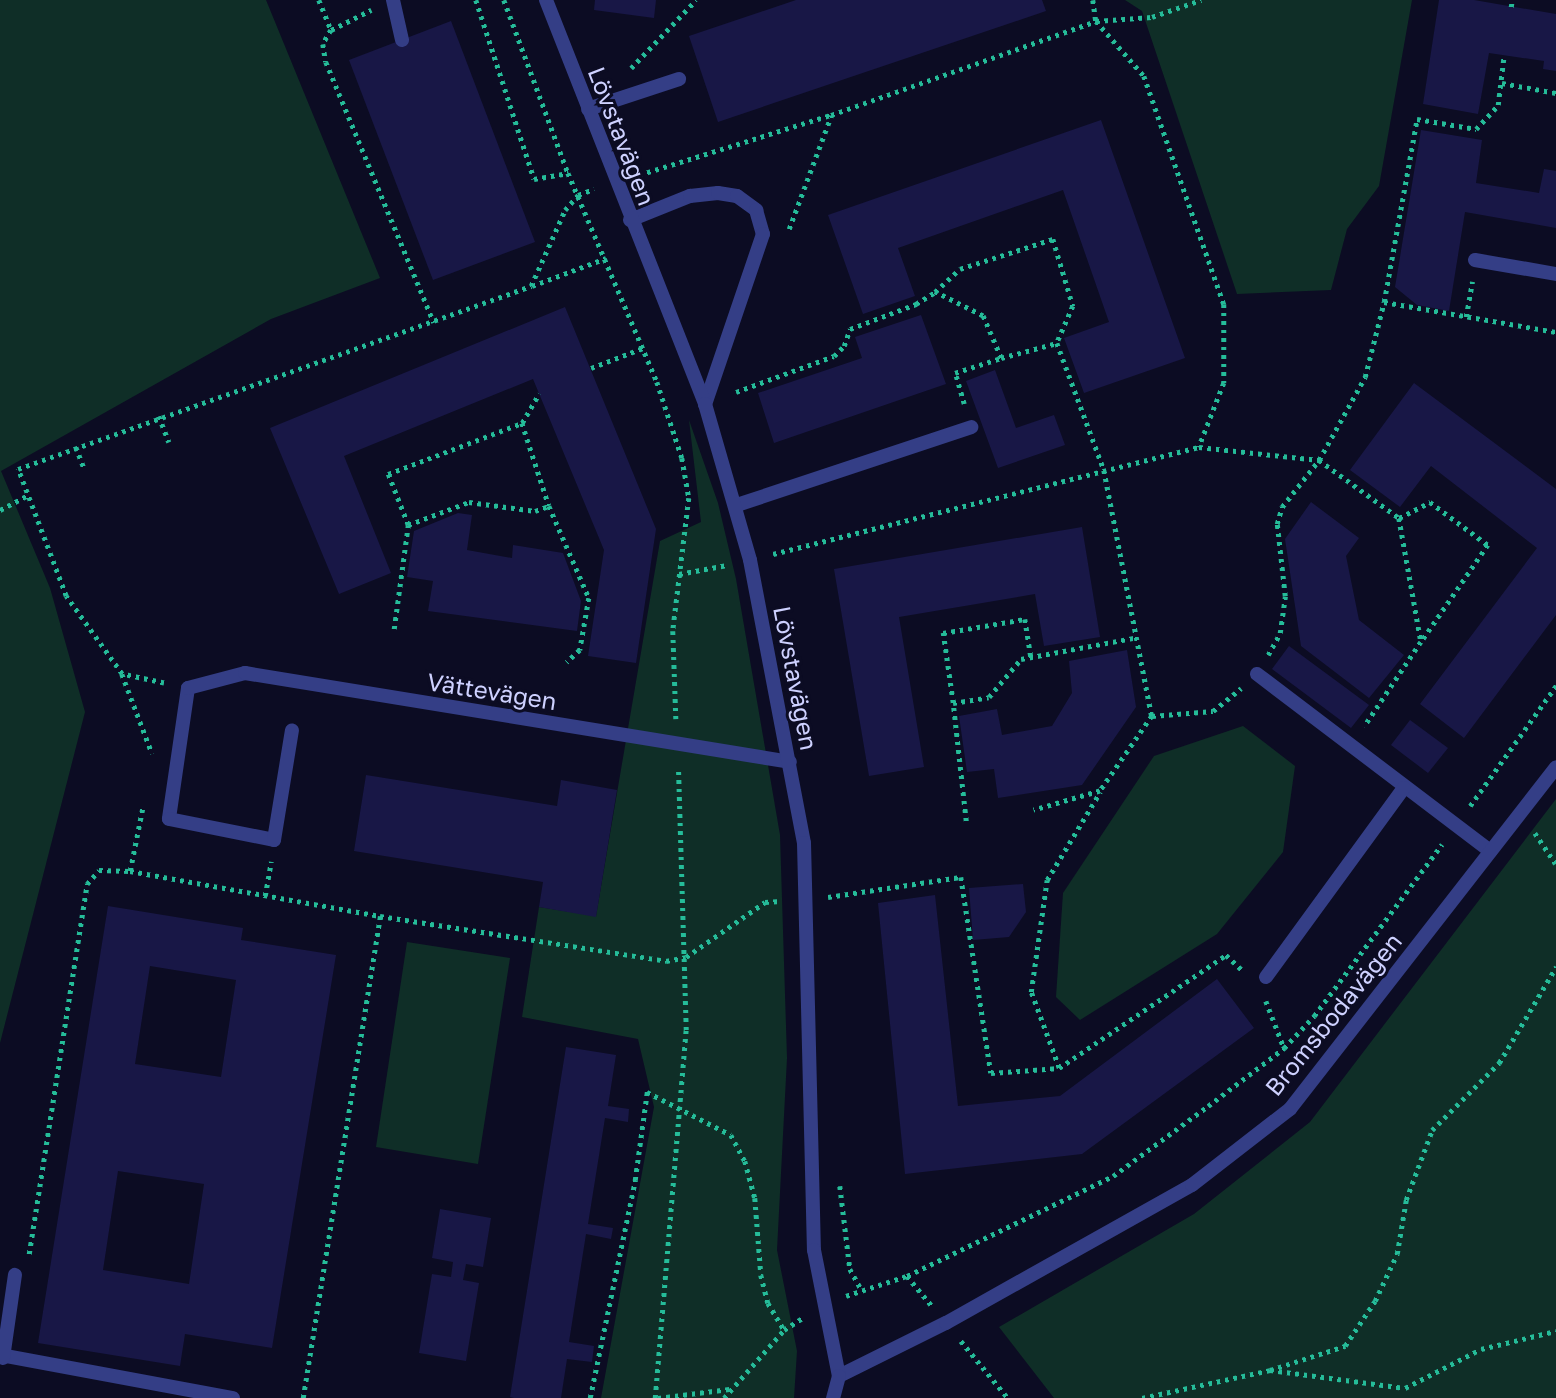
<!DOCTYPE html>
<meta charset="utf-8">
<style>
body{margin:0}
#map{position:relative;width:1556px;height:1398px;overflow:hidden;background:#0c0c23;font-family:"Golos Text",sans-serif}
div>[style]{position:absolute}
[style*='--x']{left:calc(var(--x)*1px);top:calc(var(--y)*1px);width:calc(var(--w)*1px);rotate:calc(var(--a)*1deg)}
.green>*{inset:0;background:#0f2e27}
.building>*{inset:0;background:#181746}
.path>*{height:4.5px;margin-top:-2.25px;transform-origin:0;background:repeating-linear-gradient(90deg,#25bc99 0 3.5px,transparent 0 8.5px)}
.service>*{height:14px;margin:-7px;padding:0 7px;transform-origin:7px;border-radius:7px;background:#343e86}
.minor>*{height:14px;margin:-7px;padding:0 7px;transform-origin:7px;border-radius:7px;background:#343e86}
.tertiary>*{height:14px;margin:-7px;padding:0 7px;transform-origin:7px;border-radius:7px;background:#343e86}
span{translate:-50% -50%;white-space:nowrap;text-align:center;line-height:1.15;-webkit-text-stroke:6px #0c0c23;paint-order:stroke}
.street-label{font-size:24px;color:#ced1ff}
</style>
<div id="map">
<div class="green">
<i style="clip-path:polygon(0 0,266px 0,380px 278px,271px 319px,1px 471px,50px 588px,85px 712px,0 1043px)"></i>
<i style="clip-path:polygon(1125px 0,1412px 0,1379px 186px,1347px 229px,1331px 290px,1237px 294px,1142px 11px)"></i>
<i style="clip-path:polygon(689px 420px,718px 503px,736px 579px,780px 835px,787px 1058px,777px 1250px,797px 1351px,794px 1398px,601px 1398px,654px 1107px,638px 1039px,522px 1017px,539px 907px,596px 916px,660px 541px,701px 522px)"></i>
<i style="clip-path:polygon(1243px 726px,1295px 766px,1283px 852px,1217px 934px,1080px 1020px,1056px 997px,1063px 893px,1154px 756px)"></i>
<i style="clip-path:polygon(1556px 799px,1556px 1398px,1054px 1398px,999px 1327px,1194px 1214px,1310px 1122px)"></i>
<i style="clip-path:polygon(407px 942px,510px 958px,478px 1164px,376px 1147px)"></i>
</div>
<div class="building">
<i style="clip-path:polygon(595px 0,656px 0,654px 18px,594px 10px)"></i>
<i style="clip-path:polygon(796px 0,1042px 0,1046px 11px,718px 122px,689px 36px)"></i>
<i style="clip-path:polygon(1439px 0,1474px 0,1556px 14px,1556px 71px,1543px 69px,1544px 61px,1489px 53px,1478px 114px,1423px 104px)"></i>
<i style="clip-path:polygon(451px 21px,535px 242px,433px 280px,349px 60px)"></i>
<i style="clip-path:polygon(1101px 120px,1185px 358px,1084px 393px,1064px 338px,1109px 322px,1063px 190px,898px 248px,915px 296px,863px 314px,828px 215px)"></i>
<i style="clip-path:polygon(1421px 130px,1482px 140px,1476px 183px,1539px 193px,1544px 169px,1556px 171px,1556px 228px,1465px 212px,1449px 311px,1417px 305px,1395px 287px)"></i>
<i style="clip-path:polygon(565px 307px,656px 529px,636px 663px,588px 656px,604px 550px,533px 379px,344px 456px,391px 573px,339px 594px,270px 428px)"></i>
<i style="clip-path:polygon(921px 315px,946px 384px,774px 443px,758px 393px,862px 358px,855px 337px)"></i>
<i style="clip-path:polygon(995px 370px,1016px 428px,1054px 415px,1065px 445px,998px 468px,966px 381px)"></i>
<i style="clip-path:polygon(1414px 383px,1556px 489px,1556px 615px,1464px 738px,1420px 704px,1537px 548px,1431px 466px,1400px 507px,1350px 470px)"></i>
<i style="clip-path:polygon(1311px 502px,1359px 538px,1346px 556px,1359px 620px,1404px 655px,1369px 698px,1301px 646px,1285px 539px)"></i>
<i style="clip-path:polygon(458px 513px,472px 515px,467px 550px,512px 558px,513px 545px,563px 553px,581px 601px,577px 631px,428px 611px,433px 581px,407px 577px,414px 531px)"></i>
<i style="clip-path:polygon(1082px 527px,1100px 637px,1044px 646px,1035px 594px,899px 617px,924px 767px,869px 776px,834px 569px)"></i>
<i style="clip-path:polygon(1289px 646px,1369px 705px,1351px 728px,1272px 669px)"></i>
<i style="clip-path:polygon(1127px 650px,1136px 707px,1082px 785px,998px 798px,994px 769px,967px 772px,959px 716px,997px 709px,1002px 735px,1052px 726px,1072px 693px,1069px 661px)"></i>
<i style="clip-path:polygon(1410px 720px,1448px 748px,1428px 773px,1391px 745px)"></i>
<i style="clip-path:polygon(366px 775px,557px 806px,561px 780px,617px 790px,596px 917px,539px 907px,543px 882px,354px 851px)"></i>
<i style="clip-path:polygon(1023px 884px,1026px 912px,1009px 937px,973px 940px,969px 888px)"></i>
<i style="clip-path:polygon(935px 895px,958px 1106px,1060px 1096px,1217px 979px,1254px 1028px,1082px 1154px,905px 1174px,878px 903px)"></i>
<i style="clip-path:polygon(evenodd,108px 906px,243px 928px,241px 940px,336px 955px,272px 1348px,185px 1334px,180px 1366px,38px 1343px,108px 906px,150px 966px,236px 980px,221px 1077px,135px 1064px,150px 966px,108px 906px,118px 1171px,204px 1184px,189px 1284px,103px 1270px,118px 1171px)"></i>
<i style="clip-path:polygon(566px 1047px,616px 1055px,608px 1106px,629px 1109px,628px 1122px,605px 1118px,588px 1224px,613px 1228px,611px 1239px,586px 1234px,569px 1342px,594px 1346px,592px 1362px,567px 1359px,561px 1398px,514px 1398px,510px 1397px)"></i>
<i style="clip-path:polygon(440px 1209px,491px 1218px,483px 1267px,466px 1264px,463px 1280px,479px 1283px,466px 1361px,419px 1353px,432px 1274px,451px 1277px,453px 1262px,432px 1258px)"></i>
</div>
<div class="path">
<i style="--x:319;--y:0;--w:32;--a:68"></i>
<i style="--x:331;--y:30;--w:16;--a:120"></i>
<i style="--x:323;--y:44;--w:18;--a:81"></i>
<i style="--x:326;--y:62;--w:282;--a:67.5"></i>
<i style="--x:476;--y:0;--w:188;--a:72"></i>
<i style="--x:534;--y:179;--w:35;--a:-10"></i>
<i style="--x:504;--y:0;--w:184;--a:69.7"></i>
<i style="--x:568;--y:173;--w:227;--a:66.9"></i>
<i style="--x:657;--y:382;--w:80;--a:71.8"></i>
<i style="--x:682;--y:458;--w:41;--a:80.1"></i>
<i style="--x:689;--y:498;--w:134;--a:96.9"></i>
<i style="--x:673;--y:631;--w:88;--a:88"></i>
<i style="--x:1093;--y:0;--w:21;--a:82"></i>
<i style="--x:1096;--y:21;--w:73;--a:48.9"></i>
<i style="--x:1144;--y:76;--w:242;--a:70.7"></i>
<i style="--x:1224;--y:304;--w:79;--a:90"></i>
<i style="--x:1224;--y:383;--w:69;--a:111.3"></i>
<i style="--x:1511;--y:7;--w:7;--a:-82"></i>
<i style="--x:331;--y:30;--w:45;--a:-26.6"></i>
<i style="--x:631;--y:68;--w:94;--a:-46.3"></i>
<i style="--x:1502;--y:83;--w:55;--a:10.5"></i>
<i style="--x:639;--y:175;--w:201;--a:-17.4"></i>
<i style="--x:831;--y:115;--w:281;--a:-19.5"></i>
<i style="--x:1096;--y:21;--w:56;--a:-4.1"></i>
<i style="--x:1152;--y:17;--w:52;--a:-19.1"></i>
<i style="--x:789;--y:229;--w:121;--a:-69.6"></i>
<i style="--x:532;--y:286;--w:79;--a:-20.7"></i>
<i style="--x:1384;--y:302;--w:175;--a:9.9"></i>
<i style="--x:1466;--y:317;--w:36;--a:-80"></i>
<i style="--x:1001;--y:358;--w:58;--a:-15"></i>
<i style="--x:591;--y:368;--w:56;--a:-21"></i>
<i style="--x:736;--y:392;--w:104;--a:-20.2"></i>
<i style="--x:834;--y:356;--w:14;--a:-45"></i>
<i style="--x:844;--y:346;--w:18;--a:-71"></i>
<i style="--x:850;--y:329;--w:71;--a:-20.7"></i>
<i style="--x:916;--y:304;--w:22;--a:-32"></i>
<i style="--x:964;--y:404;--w:32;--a:-106"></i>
<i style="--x:955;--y:373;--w:48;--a:-18.1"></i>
<i style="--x:1001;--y:358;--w:46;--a:-113.2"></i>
<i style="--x:983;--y:316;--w:54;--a:-153.4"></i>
<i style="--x:935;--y:292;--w:34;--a:-43"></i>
<i style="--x:960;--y:269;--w:98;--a:-17.9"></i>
<i style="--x:1053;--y:239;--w:70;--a:73.4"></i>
<i style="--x:1073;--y:306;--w:40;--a:113.4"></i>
<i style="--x:1057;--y:343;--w:135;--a:69.7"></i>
<i style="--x:1104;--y:470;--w:251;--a:79"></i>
<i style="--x:1152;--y:716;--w:91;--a:124.7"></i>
<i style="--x:1100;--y:791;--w:69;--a:163.9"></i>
<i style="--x:159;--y:416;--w:28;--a:69"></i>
<i style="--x:522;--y:423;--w:34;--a:-60"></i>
<i style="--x:76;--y:447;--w:22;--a:69"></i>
<i style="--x:0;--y:510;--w:32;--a:-28"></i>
<i style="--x:1399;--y:518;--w:35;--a:-27"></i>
<i style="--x:1430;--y:502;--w:72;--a:36.6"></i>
<i style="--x:1488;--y:545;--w:116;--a:124.5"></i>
<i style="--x:408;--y:525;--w:65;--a:-20.7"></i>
<i style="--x:469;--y:502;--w:67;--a:7.8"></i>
<i style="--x:535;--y:511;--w:15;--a:-20"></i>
<i style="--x:773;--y:554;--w:439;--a:-14.1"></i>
<i style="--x:1199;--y:447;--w:121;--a:6.2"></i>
<i style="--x:1319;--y:460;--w:99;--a:35.9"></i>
<i style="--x:1399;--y:518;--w:126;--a:79.9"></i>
<i style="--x:1421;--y:642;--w:102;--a:123.8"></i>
<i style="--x:679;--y:574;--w:49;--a:-10.6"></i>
<i style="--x:394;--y:629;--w:105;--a:-82.3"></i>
<i style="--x:408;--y:525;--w:55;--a:-111.4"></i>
<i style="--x:388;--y:474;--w:143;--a:-20.8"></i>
<i style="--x:522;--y:423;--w:87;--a:72"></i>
<i style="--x:549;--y:506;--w:100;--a:66.5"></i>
<i style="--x:589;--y:598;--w:53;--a:99.8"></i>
<i style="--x:580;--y:650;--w:18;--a:137"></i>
<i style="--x:1268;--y:655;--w:25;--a:-61"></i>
<i style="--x:1280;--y:633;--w:37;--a:-82"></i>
<i style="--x:1285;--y:596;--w:72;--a:-96.3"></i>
<i style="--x:1277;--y:524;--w:18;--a:-74"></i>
<i style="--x:1282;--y:507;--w:60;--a:-51.8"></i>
<i style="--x:1319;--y:460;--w:95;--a:-61"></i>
<i style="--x:1365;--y:377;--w:77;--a:-75.8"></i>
<i style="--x:1384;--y:302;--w:186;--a:-79.8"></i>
<i style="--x:1417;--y:119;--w:60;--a:9.6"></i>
<i style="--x:1476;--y:129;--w:33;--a:-47"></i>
<i style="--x:1498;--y:105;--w:50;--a:-83.2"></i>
<i style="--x:122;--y:674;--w:85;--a:69.2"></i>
<i style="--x:164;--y:683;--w:43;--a:-167.9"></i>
<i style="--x:122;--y:674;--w:96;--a:-125.7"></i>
<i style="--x:66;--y:596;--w:136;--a:-110.7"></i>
<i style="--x:18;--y:469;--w:545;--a:-19.63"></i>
<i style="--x:531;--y:286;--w:83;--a:-65.9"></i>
<i style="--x:565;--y:210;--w:20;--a:-49"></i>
<i style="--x:578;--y:195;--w:17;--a:-21"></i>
<i style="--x:953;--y:703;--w:71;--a:-98.1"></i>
<i style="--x:943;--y:633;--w:83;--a:-9.7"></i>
<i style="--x:1025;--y:619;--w:38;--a:81"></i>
<i style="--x:1152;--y:716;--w:61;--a:-4.7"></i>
<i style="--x:1213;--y:711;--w:36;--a:-39"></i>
<i style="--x:1470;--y:806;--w:148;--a:-54.4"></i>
<i style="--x:966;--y:821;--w:119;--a:-96.3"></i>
<i style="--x:953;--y:703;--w:36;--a:-9"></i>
<i style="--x:989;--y:697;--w:50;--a:-49.9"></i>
<i style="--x:1021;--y:659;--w:119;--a:-10.6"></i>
<i style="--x:1535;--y:833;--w:37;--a:56"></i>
<i style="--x:130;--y:871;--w:66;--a:-78.7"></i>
<i style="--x:265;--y:896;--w:35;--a:-80"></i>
<i style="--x:828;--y:897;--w:134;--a:-8.6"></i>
<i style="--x:961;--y:877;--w:198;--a:81.3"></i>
<i style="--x:991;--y:1073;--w:68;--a:-4.2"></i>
<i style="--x:1059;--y:1068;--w:202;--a:-34.1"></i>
<i style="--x:1226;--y:955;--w:22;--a:43"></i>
<i style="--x:1266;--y:1001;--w:50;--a:69"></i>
<i style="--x:1059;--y:1068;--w:81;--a:-110.2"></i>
<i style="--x:1031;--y:992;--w:113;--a:-81.9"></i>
<i style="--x:1047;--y:880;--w:103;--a:-58.9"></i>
<i style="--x:840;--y:1186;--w:84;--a:83.1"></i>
<i style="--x:850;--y:1269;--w:25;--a:61"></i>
<i style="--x:29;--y:1254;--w:375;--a:-81.1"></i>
<i style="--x:87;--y:884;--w:18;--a:-49"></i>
<i style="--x:99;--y:870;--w:31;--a:2"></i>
<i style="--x:130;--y:871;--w:254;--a:10.2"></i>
<i style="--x:380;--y:916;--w:290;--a:8.9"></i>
<i style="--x:666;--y:961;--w:20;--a:-11"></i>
<i style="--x:686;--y:957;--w:96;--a:-34.8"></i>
<i style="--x:765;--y:902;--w:16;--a:-4"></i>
<i style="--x:907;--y:1276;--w:38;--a:50"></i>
<i style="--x:846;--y:1296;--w:64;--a:-18.2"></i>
<i style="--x:907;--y:1276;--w:229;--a:-25.9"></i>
<i style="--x:1113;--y:1176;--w:118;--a:-36.4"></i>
<i style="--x:1208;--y:1106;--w:96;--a:-37.3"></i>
<i style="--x:1284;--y:1048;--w:44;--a:-46.8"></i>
<i style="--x:1314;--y:1016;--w:214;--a:-53.3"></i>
<i style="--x:961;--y:1341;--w:74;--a:50.5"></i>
<i style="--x:1270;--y:1370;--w:79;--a:-17.7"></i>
<i style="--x:1345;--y:1346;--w:54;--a:-56.3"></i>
<i style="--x:1375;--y:1301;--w:52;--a:-64.9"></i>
<i style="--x:1397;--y:1254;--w:55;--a:-80.5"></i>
<i style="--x:1406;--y:1200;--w:75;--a:-69.6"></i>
<i style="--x:1432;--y:1130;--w:95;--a:-45"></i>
<i style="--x:1499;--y:1063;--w:112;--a:-59.3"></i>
<i style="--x:303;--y:1398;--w:488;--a:-80.9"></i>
<i style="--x:590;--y:1398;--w:223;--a:-78.3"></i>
<i style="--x:635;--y:1180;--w:89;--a:-82.2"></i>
<i style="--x:647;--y:1092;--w:94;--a:27.1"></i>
<i style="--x:731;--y:1135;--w:30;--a:62"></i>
<i style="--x:745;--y:1161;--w:38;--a:75"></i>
<i style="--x:755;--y:1198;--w:77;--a:85.5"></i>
<i style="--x:761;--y:1275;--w:29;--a:76"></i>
<i style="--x:768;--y:1303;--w:31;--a:59"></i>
<i style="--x:655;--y:1398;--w:369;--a:-85.2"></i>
<i style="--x:686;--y:1030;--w:263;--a:-91.7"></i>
<i style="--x:658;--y:1398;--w:72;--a:-7.2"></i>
<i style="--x:724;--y:1398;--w:91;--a:-48.6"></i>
<i style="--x:784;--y:1330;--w:24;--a:-33"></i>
<i style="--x:1142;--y:1398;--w:131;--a:-12.3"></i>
<i style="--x:1270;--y:1370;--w:136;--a:7.6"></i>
<i style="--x:1405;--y:1388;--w:85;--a:-27.2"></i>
<i style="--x:1481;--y:1349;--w:77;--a:-13.5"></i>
</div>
<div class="service">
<i style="--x:393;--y:0;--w:41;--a:77.3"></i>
<i style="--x:588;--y:109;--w:96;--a:-18.2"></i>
<i style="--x:630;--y:220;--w:65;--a:-21.8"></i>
<i style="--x:690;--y:196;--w:28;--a:-6"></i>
<i style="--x:718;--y:193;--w:19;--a:9"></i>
<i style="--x:737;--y:196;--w:24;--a:36"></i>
<i style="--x:756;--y:210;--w:25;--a:74"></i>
<i style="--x:763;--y:234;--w:180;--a:108.8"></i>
<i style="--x:1475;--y:260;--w:82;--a:9.8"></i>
<i style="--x:737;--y:505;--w:247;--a:-18.4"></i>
<i style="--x:1257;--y:674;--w:293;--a:37.2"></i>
<i style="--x:188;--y:688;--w:132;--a:98.3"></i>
<i style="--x:169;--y:819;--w:107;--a:11.3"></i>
<i style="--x:274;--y:840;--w:111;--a:-80.7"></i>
<i style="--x:1266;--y:977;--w:234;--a:-53.9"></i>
<i style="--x:0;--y:1355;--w:237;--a:10.5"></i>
<i style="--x:3;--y:1358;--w:84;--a:-81.8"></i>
</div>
<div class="minor">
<i style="--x:188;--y:688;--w:59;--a:-14.7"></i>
<i style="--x:245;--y:673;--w:552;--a:9.27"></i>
<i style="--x:839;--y:1376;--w:119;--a:-26.4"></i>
<i style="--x:946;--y:1323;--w:282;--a:-29.3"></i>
<i style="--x:1192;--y:1185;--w:124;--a:-37.8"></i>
<i style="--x:1290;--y:1109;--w:433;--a:-52.1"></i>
</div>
<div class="tertiary">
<i style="--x:546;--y:0;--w:434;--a:68.5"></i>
<i style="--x:705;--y:404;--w:162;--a:73.9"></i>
<i style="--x:750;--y:560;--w:288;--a:79.2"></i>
<i style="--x:804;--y:843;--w:407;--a:88.6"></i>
<i style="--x:814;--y:1250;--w:128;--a:78.8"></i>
<i style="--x:839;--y:1376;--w:23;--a:105"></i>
</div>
<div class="street-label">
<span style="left:622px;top:136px;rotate:69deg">Lövstavägen</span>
<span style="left:796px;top:678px;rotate:79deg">Lövstavägen</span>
<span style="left:492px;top:691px;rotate:9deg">Vättevägen</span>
<span style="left:1333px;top:1014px;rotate:-51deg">Bromsbodavägen</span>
</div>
</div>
